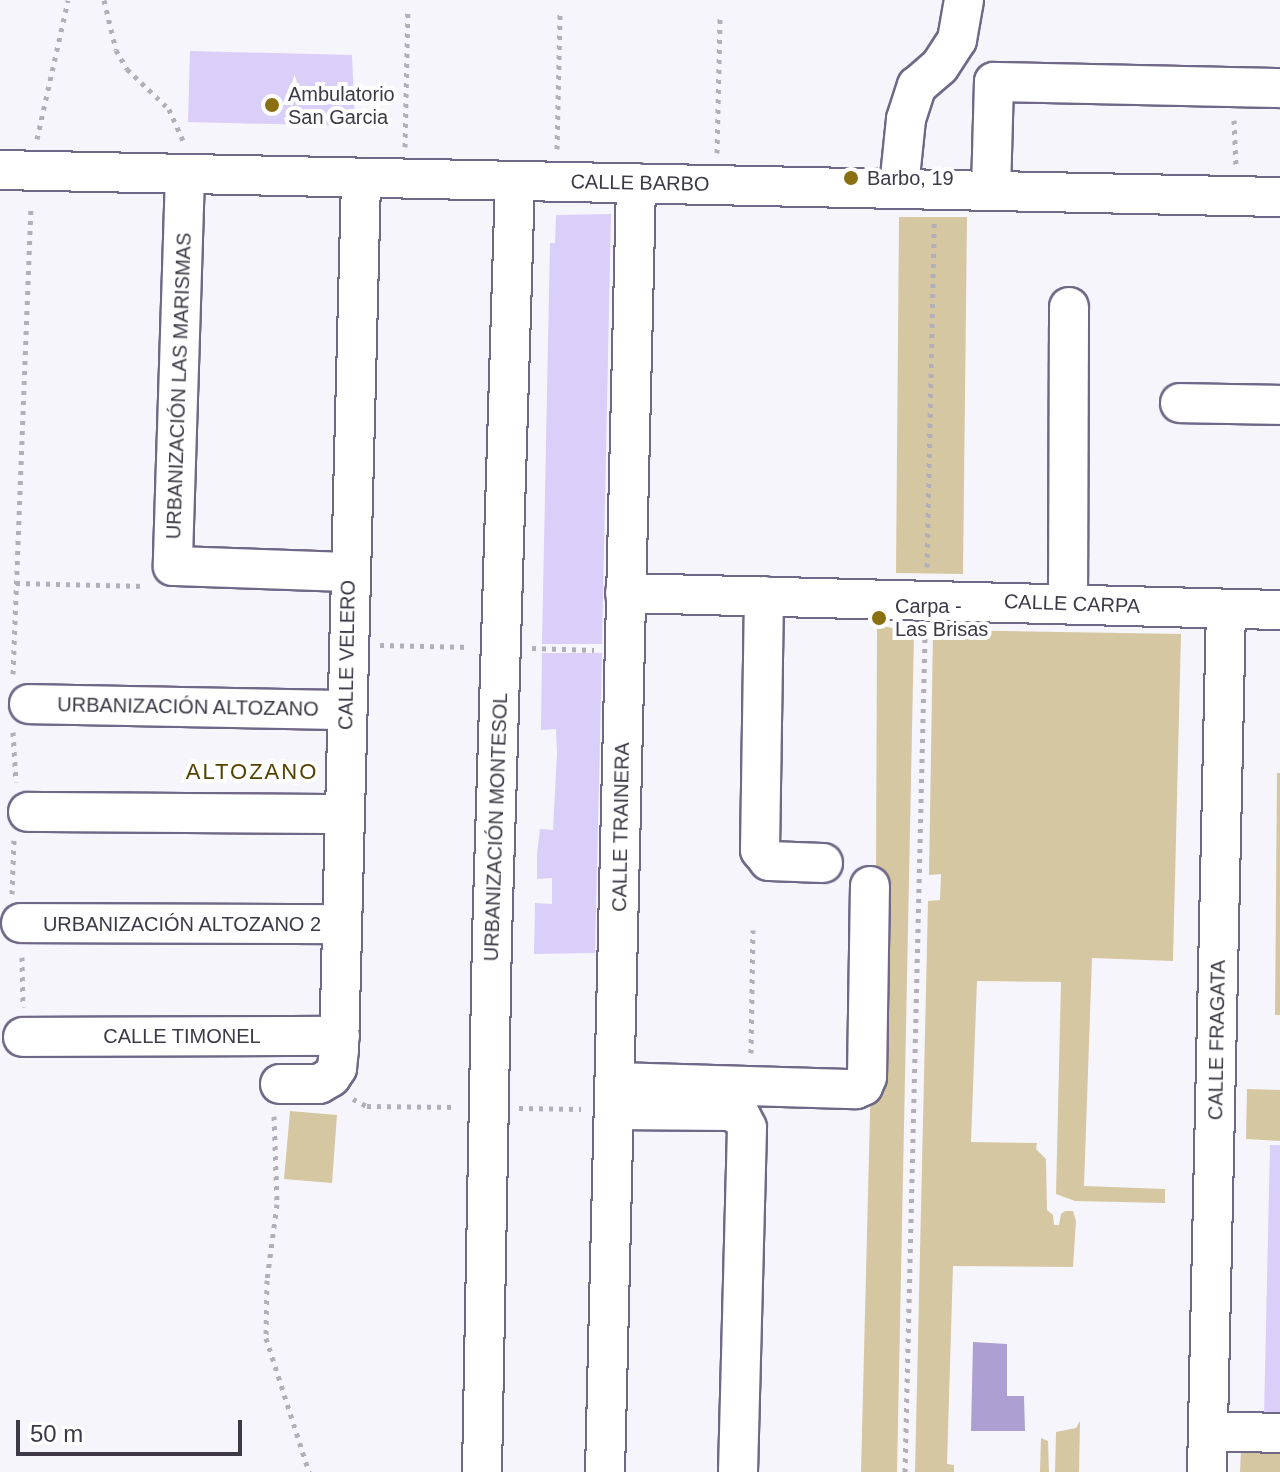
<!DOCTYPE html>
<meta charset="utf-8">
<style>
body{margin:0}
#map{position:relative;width:1280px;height:1472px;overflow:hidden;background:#f7f5fc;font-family:Arial,sans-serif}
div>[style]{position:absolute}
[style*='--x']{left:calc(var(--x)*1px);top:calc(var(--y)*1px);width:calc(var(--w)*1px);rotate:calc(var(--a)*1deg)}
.green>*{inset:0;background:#d4c7a2}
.water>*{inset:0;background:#ac9fd1}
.building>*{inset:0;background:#d9cff9}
.path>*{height:5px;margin-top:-2.5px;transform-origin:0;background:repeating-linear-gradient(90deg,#b2afb8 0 4px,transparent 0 10px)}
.roads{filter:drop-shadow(2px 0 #706887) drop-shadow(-2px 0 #706887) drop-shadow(0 2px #706887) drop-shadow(0 -2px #706887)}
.minor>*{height:38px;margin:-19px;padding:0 19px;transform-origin:19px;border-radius:19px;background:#fff}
.dots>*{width:22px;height:22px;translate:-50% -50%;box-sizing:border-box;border:4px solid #fff;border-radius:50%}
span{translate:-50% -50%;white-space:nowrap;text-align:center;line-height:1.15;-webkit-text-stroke:8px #fff;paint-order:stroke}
.poi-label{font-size:20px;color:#3d3947}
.left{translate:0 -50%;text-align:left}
.street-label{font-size:20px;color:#3d3947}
.neighbourhood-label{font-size:22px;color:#544200;letter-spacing:2px}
.scale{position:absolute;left:16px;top:1420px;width:226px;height:36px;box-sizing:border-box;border:4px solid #3d3947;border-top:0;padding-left:10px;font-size:24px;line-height:28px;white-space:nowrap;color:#3d3947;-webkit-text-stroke:6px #fff;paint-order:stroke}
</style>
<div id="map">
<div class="green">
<i style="clip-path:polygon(899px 217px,967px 217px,963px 574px,896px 573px)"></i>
<i style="clip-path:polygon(877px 625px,914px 632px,897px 1472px,861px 1472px,876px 876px)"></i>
<i style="clip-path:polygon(933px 630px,1181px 634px,1173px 961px,1092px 958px,1084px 1186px,1165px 1189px,1165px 1203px,1075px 1201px,1056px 1194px,1061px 982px,977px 981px,971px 1142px,1037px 1143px,1036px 1149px,1046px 1159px,1047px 1210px,1053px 1215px,1054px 1225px,1059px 1225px,1061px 1214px,1065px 1211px,1073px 1211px,1076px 1221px,1073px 1267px,953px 1266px,947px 1464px,954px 1465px,954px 1472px,915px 1472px,928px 901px,940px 900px,941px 874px,929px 875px)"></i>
<i style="clip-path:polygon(1277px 773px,1280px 773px,1280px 1015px,1275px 1015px)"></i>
<i style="clip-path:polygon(1247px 1089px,1280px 1090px,1280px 1141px,1246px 1139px)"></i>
<i style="clip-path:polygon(290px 1111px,337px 1115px,332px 1183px,284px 1179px)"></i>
<i style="clip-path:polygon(1080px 1421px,1079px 1472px,1055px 1472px,1056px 1432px,1076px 1428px)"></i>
<i style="clip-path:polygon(1041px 1438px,1048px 1441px,1049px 1472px,1040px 1472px)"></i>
<i style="clip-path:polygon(1241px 1450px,1280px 1452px,1280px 1472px,1240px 1472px)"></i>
</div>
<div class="water">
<i style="clip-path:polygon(973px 1342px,1007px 1344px,1007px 1396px,1024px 1396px,1025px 1431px,971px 1431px)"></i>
</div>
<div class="building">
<i style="clip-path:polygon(190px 51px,352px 55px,355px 126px,188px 122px)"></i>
<i style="clip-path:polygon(611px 214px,602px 644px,542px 644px,550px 243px,555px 243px,556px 215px)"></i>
<i style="clip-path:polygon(542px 653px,602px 653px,595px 953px,534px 954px,535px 903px,552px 904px,552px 878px,537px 879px,537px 854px,540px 829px,553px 830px,557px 753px,556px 729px,541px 730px)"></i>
<i style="clip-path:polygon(1270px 1145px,1280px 1145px,1280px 1417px,1264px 1417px)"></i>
</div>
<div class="path">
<i style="--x:104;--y:0;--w:51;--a:76.5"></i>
<i style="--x:116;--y:50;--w:22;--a:60"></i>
<i style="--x:127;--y:69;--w:58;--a:43.6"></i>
<i style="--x:169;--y:109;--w:35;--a:66"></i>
<i style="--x:1234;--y:120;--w:46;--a:87.5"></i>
<i style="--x:37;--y:139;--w:142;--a:-77.4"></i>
<i style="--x:405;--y:147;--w:139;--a:-88.8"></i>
<i style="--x:557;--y:149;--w:135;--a:-88.7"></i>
<i style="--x:717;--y:153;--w:135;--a:-88.7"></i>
<i style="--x:927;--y:567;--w:346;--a:-88.8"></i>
<i style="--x:16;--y:583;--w:130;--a:1.3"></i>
<i style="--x:380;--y:645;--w:90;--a:1.3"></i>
<i style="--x:532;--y:648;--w:62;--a:1.8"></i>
<i style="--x:13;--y:674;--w:469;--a:-87.8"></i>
<i style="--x:13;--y:732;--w:50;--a:86.6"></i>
<i style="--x:12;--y:894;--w:54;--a:-87.9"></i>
<i style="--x:22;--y:957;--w:50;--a:88.9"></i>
<i style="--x:751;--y:1053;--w:123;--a:-89.1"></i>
<i style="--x:353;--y:1099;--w:16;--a:27"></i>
<i style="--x:367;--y:1106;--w:90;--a:0.6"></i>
<i style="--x:519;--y:1108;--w:62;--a:0.9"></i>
<i style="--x:274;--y:1116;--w:88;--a:88"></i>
<i style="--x:277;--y:1204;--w:77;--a:97.5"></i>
<i style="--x:267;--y:1280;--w:58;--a:91"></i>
<i style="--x:266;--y:1338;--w:141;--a:72.2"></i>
<i style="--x:905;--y:1472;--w:839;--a:-88.63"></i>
</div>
<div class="roads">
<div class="minor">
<i style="--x:0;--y:170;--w:1280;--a:1.21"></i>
<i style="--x:185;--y:175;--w:391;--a:91.8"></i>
<i style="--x:173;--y:566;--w:176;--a:2"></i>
<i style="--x:899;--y:187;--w:68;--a:-84.1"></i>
<i style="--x:906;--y:119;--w:35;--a:-72"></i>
<i style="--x:917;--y:86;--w:30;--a:-41"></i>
<i style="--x:940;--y:66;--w:31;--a:-57"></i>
<i style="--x:957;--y:40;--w:41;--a:-80.1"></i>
<i style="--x:991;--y:190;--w:108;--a:-88.4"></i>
<i style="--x:994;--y:82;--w:286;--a:1.2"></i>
<i style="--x:1180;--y:403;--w:100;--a:1.1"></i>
<i style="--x:625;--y:593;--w:655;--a:1.49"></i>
<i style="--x:764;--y:596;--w:254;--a:90.9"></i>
<i style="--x:760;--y:850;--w:14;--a:51"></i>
<i style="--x:769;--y:861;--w:54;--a:2.1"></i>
<i style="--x:1068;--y:604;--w:297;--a:-89.8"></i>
<i style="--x:29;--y:704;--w:317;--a:1.1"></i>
<i style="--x:28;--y:812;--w:316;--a:0.4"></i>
<i style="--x:21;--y:923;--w:321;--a:0.2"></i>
<i style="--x:23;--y:1037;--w:317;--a:-0.2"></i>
<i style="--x:615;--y:1082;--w:241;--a:1.7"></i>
<i style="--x:856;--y:1089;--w:8;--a:-23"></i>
<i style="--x:863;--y:1086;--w:10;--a:-66"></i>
<i style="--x:867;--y:1077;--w:191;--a:-89.1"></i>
<i style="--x:280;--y:1084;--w:39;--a:0"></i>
<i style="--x:319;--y:1084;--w:14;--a:-30"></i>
<i style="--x:331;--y:1077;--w:11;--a:-56"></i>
<i style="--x:337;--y:1068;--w:18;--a:-84"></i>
<i style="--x:339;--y:1050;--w:871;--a:-88.55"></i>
<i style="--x:615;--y:1110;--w:114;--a:0.5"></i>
<i style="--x:729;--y:1111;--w:13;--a:23"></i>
<i style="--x:741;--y:1116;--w:13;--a:63"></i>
<i style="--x:747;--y:1128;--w:344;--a:91.5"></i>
<i style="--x:1208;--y:1431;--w:72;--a:1.6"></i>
<i style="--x:482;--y:1472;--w:535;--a:-88.93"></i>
<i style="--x:492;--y:937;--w:755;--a:-88.26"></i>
<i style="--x:605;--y:1472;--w:1289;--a:-88.62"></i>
<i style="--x:1207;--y:1472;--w:863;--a:-88.74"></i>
</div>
</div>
<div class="dots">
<i style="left:272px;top:105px;background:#8b7012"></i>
<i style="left:851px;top:178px;background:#8b7012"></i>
<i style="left:879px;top:618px;background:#8b7012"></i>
</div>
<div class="poi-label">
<span class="left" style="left:288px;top:106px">Ambulatorio<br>San Garcia</span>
<span class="left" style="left:867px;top:178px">Barbo, 19</span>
<span class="left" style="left:895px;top:618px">Carpa -<br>Las Brisas</span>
</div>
<div class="street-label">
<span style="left:640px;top:183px;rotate:1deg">CALLE BARBO</span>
<span style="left:179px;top:386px;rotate:-88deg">URBANIZACIÓN LAS MARISMAS</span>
<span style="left:1072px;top:604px;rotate:2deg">CALLE CARPA</span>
<span style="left:347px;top:655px;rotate:-89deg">CALLE VELERO</span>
<span style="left:188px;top:707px;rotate:1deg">URBANIZACIÓN ALTOZANO</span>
<span style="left:496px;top:827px;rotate:-88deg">URBANIZACIÓN MONTESOL</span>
<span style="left:621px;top:827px;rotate:-89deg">CALLE TRAINERA</span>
<span style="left:182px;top:924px">URBANIZACIÓN ALTOZANO 2</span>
<span style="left:182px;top:1036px">CALLE TIMONEL</span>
<span style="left:1217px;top:1040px;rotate:-89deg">CALLE FRAGATA</span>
</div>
<div class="neighbourhood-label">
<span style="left:252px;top:772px">ALTOZANO</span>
</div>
<div class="scale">50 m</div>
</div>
